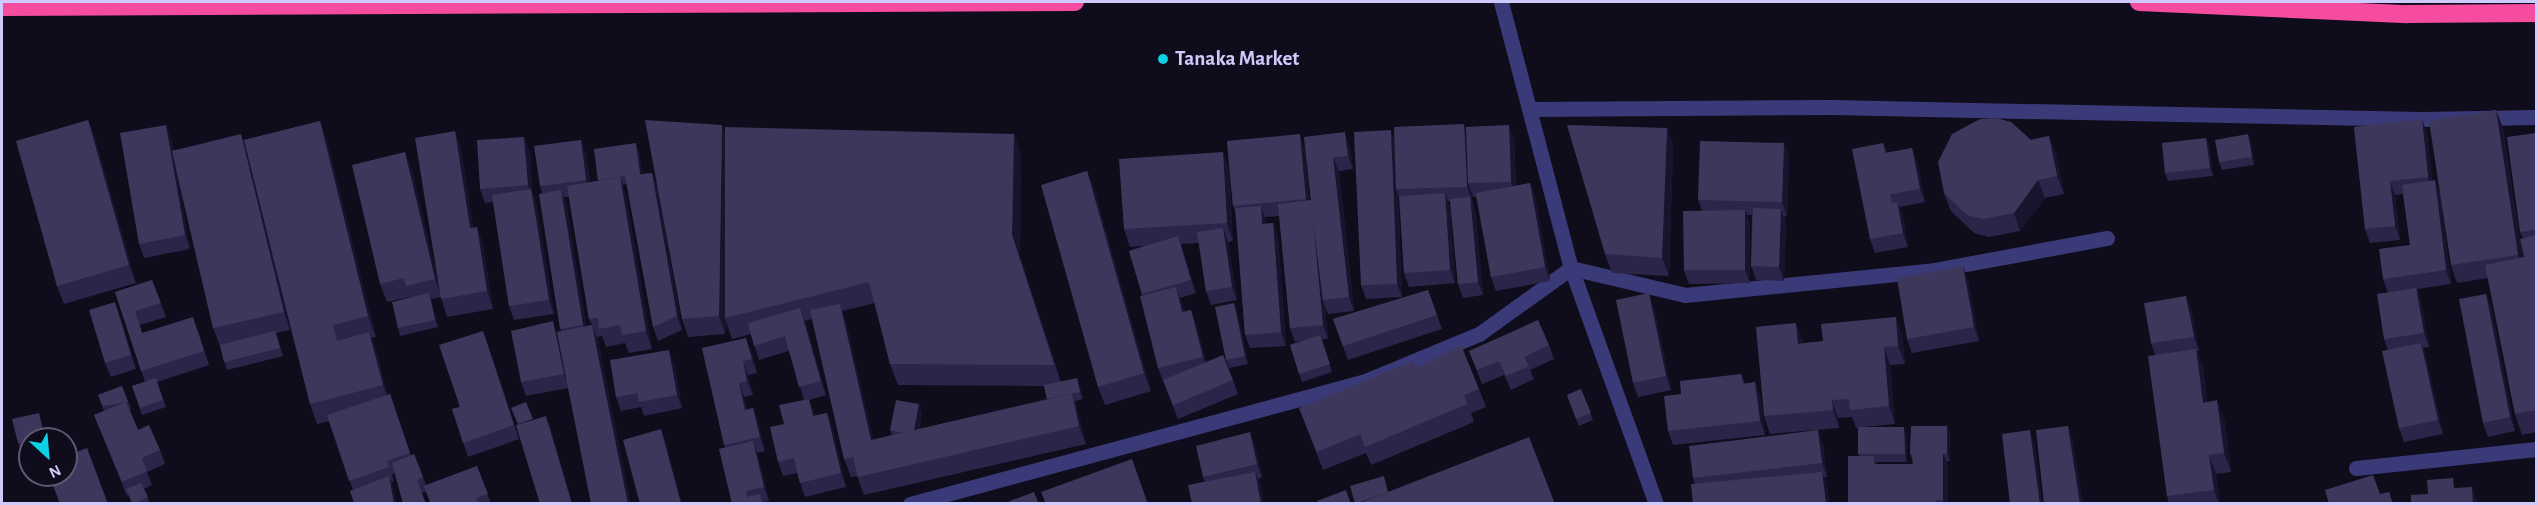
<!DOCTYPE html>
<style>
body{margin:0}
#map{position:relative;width:2538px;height:505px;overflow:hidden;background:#0f0c1b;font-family:"Alegreya Sans",sans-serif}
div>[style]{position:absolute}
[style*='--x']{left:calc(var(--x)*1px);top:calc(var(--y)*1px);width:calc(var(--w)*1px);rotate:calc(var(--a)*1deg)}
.street>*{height:15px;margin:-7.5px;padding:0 7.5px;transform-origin:7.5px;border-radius:7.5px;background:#3b3a78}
.highway>*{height:18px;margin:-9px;padding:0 9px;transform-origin:9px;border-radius:9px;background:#f54c9f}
.wall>*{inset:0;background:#2c2549}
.shaded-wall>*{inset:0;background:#19142e}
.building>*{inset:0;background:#3e375c}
.dots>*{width:16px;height:16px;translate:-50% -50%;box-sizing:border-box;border:3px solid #0f0c1b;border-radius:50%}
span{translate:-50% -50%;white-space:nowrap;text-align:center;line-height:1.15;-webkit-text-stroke:6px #0f0c1b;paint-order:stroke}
.poi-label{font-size:21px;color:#cfcafc;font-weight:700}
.left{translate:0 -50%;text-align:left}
.frame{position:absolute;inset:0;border:3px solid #cfcafc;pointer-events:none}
.north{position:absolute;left:18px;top:427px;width:60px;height:60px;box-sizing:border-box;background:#0f0c1b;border:2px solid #5c5875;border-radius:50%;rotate:154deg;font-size:16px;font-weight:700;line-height:24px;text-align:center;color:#cfcafc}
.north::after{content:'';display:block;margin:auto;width:21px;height:27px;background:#0dd1e4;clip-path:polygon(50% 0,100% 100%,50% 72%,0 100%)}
</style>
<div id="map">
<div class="street">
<i style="--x:1501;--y:2;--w:275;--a:75.3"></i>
<i style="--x:1571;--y:268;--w:251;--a:70.2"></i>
<i style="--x:1530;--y:109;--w:301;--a:-0.4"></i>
<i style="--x:1831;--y:107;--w:590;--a:1.17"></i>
<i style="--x:2421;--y:119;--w:115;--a:-1"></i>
<i style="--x:2356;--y:468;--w:181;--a:-6"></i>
<i style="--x:910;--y:504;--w:469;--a:-15.1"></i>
<i style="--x:1363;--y:382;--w:126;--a:-22.5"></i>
<i style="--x:1479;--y:334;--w:113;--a:-35.7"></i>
<i style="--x:1571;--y:268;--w:117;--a:13.3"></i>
<i style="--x:1685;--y:295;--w:250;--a:-5.7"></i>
<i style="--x:1934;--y:270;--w:176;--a:-10.5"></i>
</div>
<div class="highway">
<i style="--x:2139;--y:2;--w:269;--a:2.6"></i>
<i style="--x:2408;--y:14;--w:128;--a:-0.4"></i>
<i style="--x:2;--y:7;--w:1073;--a:-0.27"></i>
</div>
<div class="wall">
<i style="clip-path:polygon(2496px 110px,2503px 128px,2522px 257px,2524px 257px,2523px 238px,2520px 232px,2536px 133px,2536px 432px,2522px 435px,2515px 414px,2488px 278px,2457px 283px,2451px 265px)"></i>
<i style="clip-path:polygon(88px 120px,95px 138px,136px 283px,64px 304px,57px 286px)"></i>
<i style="clip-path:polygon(320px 121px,327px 141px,376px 337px,371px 338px,377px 353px,387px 394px,390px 394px,411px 456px,414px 454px,426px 485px,477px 466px,491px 504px,431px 504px,426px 492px,422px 493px,395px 473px,392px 475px,394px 481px,391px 482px,394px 490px,396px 504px,354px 504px,350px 491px,353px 490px,329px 421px,317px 424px,310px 404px,273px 258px,290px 330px,276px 333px,283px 356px,227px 370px,220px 346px,213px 328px,176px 171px,190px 249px,144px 258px,139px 244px,171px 139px,173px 150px,244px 140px)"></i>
<i style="clip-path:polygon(2354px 127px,2427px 133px,2432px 181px,2435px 180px,2440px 194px,2451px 284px,2417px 289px,2421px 302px,2429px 347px,2423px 348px,2426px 357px,2443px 434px,2404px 442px,2399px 428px,2388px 350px,2384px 339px,2388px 293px,2383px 279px,2410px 245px,2403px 194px,2395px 195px,2400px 240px,2370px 243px,2365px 229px)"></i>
<i style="clip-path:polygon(1667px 128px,1673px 146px,1669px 276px,1612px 273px,1605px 254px)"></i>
<i style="clip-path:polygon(1466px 129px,1514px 139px,1516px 186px,1530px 183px,1535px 197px,1550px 281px,1496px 291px,1491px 277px,1476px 197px,1473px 197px,1472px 193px,1472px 200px,1475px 210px,1483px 295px,1463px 298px,1458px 284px,1450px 201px,1447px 201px,1450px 207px,1455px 283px,1409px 287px,1404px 273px,1400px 199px,1398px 194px,1402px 297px,1366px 299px,1361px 285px,1394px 139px)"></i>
<i style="clip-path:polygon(455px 131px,461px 149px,473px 228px,477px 227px,483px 245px,493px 309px,447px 317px,441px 297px,431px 299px,438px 327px,400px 336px,398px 328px,410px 297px,387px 302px,380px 284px,412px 170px,438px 283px)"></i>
<i style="clip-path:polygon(evenodd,725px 133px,1014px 134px,1021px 155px,1020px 256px,1061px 382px,1080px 386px,1083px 399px,1075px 401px,1078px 412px,1086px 444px,864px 495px,857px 476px,851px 477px,844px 459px,812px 319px,805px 321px,826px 395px,809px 400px,815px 416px,827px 413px,832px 427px,846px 487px,805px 497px,797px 473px,783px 476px,778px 462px,784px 424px,804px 400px,789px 351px,759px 360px,751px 334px,732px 339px,726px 321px,725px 334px,688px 337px,682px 319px,725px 133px,875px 303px,890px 364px,898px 385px,1044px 386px,1047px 399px,919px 429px,922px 412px,890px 430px,892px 435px,873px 440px,846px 322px,842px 311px,875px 303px)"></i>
<i style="clip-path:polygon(2049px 136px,2056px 154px,2064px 194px,2045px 198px,2020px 231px,1989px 237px,1974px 233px,1951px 211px,1944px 193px,2031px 140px)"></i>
<i style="clip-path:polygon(1304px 137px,1350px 146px,1353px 169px,1339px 171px,1354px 311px,1328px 314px,1325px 306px,1328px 339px,1322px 339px,1332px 372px,1302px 382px,1290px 345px,1302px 341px,1295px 342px,1290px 328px,1279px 216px,1265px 217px,1266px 224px,1273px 223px,1278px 237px,1286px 346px,1250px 348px,1245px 335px,1236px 213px,1233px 206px,1227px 141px,1310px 200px,1311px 200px)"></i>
<i style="clip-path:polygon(2206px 138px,2209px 146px,2213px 176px,2168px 181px,2165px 173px)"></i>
<i style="clip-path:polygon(evenodd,581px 140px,586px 154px,590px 182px,598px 181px,594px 149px,639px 151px,642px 174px,652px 173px,657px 186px,682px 330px,658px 341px,653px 327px,627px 184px,622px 185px,626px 195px,652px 349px,629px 353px,625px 343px,606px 347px,602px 336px,597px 337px,599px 343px,568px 388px,526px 396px,521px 382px,557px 332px,561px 331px,542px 193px,540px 186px,581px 140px,564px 197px,569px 197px,589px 319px,592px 325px,586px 326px,566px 204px,564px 197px)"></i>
<i style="clip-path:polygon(2251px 142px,2254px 165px,2222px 170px,2219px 162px)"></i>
<i style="clip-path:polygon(1784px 143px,1789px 157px,1787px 216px,1784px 216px,1786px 223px,1784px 281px,1756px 280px,1751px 266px,1752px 215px,1746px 215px,1750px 224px,1750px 283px,1689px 284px,1684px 270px,1702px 211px,1698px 200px)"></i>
<i style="clip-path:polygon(1883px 143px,1887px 153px,1912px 148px,1917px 162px,1925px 202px,1899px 207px,1903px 216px,1908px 247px,1875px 253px,1870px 239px)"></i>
<i style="clip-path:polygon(530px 151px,532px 191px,536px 203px,554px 314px,514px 320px,509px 306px,493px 202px,485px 203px,480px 189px)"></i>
<i style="clip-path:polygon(1223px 152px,1233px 241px,1228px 242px,1237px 300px,1211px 305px,1206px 291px,1199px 243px,1181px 244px,1196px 293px,1180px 298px,1184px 312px,1191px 310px,1196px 324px,1206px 362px,1233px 380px,1238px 394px,1178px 419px,1158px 368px,1142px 295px,1129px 251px,1144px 246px,1130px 247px,1124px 229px)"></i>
<i style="clip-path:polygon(1087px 171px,1094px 189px,1151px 391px,1105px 405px,1098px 387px)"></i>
<i style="clip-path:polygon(152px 280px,166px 317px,140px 325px,142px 333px,198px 331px,209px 365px,157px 382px,166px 407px,142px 415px,132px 386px,145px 382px,115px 292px)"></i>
<i style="clip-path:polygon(1968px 280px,1979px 341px,1912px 353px,1907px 339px)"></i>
<i style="clip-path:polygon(1428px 290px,1442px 329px,1348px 360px,1333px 319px)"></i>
<i style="clip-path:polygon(2486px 294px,2491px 307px,2515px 431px,2488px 437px,2483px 423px)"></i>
<i style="clip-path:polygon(1654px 307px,1671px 390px,1638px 397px,1633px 383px)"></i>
<i style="clip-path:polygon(2191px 309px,2199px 351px,2197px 351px,2203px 368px,2207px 402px,2224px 418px,2231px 472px,2216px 474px,2220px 504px,2169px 504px,2167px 496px,2155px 355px,2151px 343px)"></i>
<i style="clip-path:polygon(1237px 310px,1248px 364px,1229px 368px,1226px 360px)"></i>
<i style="clip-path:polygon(120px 316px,136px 369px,111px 377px,105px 363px)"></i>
<i style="clip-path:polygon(483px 331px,519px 439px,468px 457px,452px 409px,460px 407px)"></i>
<i style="clip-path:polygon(1902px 335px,1905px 364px,1890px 365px,1895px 424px,1864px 427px,1907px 434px,1907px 462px,1876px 462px,1877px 464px,1913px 464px,1912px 460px,1910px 454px,1947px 426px,1950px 434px,1950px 461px,1946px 461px,1948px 466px,1948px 504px,1848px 504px,1859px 456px,1858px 428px,1856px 428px,1852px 417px,1838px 418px,1839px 428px,1770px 434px,1764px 416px,1803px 341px,1803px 343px)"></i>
<i style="clip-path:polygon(1549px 345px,1554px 359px,1530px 370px,1534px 379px,1511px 390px,1504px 375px,1482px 384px,1469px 351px)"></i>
<i style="clip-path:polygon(702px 348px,752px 352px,757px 373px,748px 375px,753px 395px,744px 397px,747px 410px,753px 408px,758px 422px,765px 451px,757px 453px,769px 501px,763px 502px,732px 504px,725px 448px)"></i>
<i style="clip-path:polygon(674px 363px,682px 408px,644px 416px,641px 407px,621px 411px,616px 397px)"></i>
<i style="clip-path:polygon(1416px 369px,1479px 389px,1486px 407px,1471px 413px,1474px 422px,1371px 465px,1366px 453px,1323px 470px,1299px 408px)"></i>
<i style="clip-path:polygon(1741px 374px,1745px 384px,1755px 382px,1760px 396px,1765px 435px,1673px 445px,1668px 431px,1681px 394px)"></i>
<i style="clip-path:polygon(122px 386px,131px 409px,130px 410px,138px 430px,160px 450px,165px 464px,147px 472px,152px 485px,144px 489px,150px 504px,132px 504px,128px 495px,127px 496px,94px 415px,104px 411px,98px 395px)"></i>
<i style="clip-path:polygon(1581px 389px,1593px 420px,1579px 426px,1567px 395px)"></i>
<i style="clip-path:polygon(39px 413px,46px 439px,30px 439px,30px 449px,21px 451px,18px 443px)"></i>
<i style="clip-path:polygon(1823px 444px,1827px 477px,1824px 477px,1827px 486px,1829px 504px,1693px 504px,1695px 484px,1693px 478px)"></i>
<i style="clip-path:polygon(1255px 446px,1262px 477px,1258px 479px,1261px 486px,1205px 482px,1203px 477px)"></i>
</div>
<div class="shaded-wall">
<i style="clip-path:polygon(2496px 110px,2503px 128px,2524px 273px,2518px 255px)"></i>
<i style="clip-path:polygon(2422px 119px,2427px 133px,2433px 191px,2428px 177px)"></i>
<i style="clip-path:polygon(88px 120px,95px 138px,136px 283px,129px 265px)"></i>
<i style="clip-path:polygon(320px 121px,327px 141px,376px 337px,368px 316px)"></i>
<i style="clip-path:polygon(1464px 124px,1469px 137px,1468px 183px,1472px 193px,1472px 200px,1467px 187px)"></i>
<i style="clip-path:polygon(166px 125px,171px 139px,190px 249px,185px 235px)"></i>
<i style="clip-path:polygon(722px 125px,728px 143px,725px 318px,726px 321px,725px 334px,719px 316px)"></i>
<i style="clip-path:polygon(1509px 125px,1514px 139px,1516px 196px,1511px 182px)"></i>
<i style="clip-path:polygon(1667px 128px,1673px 146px,1669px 276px,1662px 258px)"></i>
<i style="clip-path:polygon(1391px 130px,1396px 144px,1396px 189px,1398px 194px,1402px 297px,1397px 284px)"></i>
<i style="clip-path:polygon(455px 131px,461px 149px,476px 246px,470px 228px)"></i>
<i style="clip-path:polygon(1345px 132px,1350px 146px,1353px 169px,1348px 156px)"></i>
<i style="clip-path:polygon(241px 134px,248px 152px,290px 330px,284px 312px)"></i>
<i style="clip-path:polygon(1014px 134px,1021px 155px,1020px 256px,1062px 386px,1012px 235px)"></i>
<i style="clip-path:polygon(1300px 134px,1305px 148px,1311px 213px,1306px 199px)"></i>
<i style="clip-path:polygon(2248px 134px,2251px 142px,2254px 165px,2252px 157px)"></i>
<i style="clip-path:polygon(2049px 136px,2056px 154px,2064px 194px,2057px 176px)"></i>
<i style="clip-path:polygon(524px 137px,530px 151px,532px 191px,536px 203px,554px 314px,549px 300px,533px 199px,528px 185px)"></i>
<i style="clip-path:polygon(2206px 138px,2209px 146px,2213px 176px,2210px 168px)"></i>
<i style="clip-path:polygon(581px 140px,586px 154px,591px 194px,586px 180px)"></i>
<i style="clip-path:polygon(636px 143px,639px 151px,643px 182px,640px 174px)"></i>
<i style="clip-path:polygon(1784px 143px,1789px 157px,1787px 216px,1782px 202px)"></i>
<i style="clip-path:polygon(1912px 148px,1917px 162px,1925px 202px,1920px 189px)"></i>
<i style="clip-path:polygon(405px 152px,412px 170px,442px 297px,435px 279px)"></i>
<i style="clip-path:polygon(1223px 152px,1230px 170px,1233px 241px,1227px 223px)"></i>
<i style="clip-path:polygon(1333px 157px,1339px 171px,1354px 311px,1349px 297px)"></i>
<i style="clip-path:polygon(1087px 171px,1094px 189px,1151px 391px,1144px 373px)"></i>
<i style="clip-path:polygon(652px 173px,657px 186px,682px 330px,677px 316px)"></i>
<i style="clip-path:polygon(620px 177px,626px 195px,652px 349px,646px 331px)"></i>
<i style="clip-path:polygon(2038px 180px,2045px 198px,2020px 231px,2014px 213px)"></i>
<i style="clip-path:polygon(2435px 180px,2440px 194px,2451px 284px,2446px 270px)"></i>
<i style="clip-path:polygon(2390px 181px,2395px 195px,2400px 240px,2395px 226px)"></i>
<i style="clip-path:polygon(1530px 183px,1535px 197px,1550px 281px,1545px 267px)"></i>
<i style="clip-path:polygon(561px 190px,566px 204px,588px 338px,583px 325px)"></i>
<i style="clip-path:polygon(1445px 193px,1450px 207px,1455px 283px,1450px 270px)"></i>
<i style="clip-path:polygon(1470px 197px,1475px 210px,1483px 295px,1478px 282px)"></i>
<i style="clip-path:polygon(1897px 202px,1903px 216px,1908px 247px,1903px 233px)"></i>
<i style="clip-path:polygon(1261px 206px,1266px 220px,1267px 238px,1262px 224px)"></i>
<i style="clip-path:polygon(1781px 209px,1786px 223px,1784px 281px,1779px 267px)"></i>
<i style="clip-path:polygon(1745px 210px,1750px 224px,1750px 283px,1745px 270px)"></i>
<i style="clip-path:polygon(1313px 221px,1323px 300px,1325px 306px,1328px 339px,1323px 325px)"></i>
<i style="clip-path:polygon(1273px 223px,1278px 237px,1286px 346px,1281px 332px)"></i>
<i style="clip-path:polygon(477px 227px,483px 245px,493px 309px,487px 291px)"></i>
<i style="clip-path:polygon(1223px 228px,1228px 242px,1237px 300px,1232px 287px)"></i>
<i style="clip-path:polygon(1178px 236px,1183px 250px,1196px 293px,1191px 280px)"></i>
<i style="clip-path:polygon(1963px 266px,1968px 280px,1979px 341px,1974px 327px)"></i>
<i style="clip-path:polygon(1176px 287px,1181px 301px,1187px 326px,1182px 312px)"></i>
<i style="clip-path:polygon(2416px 288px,2421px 302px,2429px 347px,2424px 333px)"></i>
<i style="clip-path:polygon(429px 293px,432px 301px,438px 327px,435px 320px)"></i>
<i style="clip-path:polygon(1649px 293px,1654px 307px,1671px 390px,1666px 376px)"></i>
<i style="clip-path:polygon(2486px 294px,2491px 307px,2515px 431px,2510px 417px)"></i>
<i style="clip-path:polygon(2186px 296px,2191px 309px,2199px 351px,2194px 337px)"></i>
<i style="clip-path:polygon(115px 302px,120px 316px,136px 369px,131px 355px)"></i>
<i style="clip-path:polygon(1234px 303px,1237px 310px,1248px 364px,1245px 356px)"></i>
<i style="clip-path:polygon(840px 304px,846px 322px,878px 458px,871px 440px)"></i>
<i style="clip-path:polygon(800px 308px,805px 322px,826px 395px,821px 381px)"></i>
<i style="clip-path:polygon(1191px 310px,1196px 324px,1208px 371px,1203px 357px)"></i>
<i style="clip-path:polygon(1896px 317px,1902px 335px,1905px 364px,1898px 346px)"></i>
<i style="clip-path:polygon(553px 321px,558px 335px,569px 387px,564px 374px)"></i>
<i style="clip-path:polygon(1796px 323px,1803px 341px,1804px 362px,1798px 344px)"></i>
<i style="clip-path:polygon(592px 325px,599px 343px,631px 504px,628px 504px)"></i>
<i style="clip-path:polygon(369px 332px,377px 353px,390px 406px,383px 385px)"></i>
<i style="clip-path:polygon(746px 338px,752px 352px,757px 373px,752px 359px)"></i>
<i style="clip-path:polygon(2421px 343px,2426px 357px,2443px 434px,2438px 420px)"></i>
<i style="clip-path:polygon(1884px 347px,1890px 365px,1895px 424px,1889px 406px)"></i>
<i style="clip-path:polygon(2196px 349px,2203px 368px,2210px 421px,2203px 403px)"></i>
<i style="clip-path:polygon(669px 350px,674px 363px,682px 408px,677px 395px)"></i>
<i style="clip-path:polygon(743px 361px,748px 375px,753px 395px,747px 381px)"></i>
<i style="clip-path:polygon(1077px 378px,1080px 386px,1083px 399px,1080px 392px)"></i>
<i style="clip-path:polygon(1755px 382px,1760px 396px,1765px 435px,1760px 421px)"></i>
<i style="clip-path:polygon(739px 383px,744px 397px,750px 424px,745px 410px)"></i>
<i style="clip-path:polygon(1072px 394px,1078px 412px,1086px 444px,1079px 426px)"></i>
<i style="clip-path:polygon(809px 399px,814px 413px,818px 430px,813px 416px)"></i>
<i style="clip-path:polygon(1832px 400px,1838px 418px,1839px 428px,1833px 410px)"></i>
<i style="clip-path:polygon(2217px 400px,2224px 418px,2231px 472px,2224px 453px)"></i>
<i style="clip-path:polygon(919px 404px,922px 412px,916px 442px,913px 435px)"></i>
<i style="clip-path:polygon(753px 408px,758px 422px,765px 451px,760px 437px)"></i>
<i style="clip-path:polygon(39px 413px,41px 421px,46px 439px,44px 437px)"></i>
<i style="clip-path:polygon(827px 413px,832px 427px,846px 487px,841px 473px)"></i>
<i style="clip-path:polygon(546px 416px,551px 429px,573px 504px,572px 504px)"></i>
<i style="clip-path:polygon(1947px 426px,1950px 434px,1950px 461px,1947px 454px)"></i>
<i style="clip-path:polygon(2068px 426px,2073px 440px,2083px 504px,2080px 504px)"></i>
<i style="clip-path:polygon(1904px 427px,1907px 434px,1907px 462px,1905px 454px)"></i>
<i style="clip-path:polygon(661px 429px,666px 443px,682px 504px,681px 504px)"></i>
<i style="clip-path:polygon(1818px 430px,1823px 444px,1827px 477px,1822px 463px)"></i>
<i style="clip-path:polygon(2030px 430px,2035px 444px,2043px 504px,2040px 504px)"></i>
<i style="clip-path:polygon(1250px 432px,1255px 446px,1262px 477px,1257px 464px)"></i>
<i style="clip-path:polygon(753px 441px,758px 455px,769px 501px,764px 487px)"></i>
<i style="clip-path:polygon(1943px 453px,1948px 466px,1948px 504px,1945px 504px,1943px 500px)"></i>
<i style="clip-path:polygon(2209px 455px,2216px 474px,2220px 504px,2219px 504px,2214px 490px)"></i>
<i style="clip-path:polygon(1255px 472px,1261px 486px,1264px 504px,1261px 504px)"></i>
<i style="clip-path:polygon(1822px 472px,1827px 486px,1829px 504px,1826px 504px)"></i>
<i style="clip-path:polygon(389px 476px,394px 490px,396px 504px,394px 504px)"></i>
<i style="clip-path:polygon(2472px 487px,2477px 501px,2477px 504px,2473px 504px)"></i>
</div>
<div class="building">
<i style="clip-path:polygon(2496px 110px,2518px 255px,2451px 265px,2429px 121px)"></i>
<i style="clip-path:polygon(1996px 118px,2011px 122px,2031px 140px,2049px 136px,2057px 176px,2038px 180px,2014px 213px,1983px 219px,1967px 215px,1944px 193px,1938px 162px,1952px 134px,1980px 119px)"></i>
<i style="clip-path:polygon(2422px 119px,2428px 177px,2390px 181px,2395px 226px,2365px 229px,2354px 127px)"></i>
<i style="clip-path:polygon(88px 120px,129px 265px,57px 286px,16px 141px)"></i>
<i style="clip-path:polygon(645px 120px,722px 125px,719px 316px,682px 319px)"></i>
<i style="clip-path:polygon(320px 121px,368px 316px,333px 325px,337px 341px,369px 332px,383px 385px,310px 404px,244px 140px)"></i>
<i style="clip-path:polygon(1464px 124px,1467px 187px,1396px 189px,1394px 127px)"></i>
<i style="clip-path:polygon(166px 125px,185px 235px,139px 244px,120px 133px)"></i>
<i style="clip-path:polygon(1509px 125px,1511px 182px,1468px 183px,1466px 127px)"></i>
<i style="clip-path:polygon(1567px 125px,1667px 128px,1662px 258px,1605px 254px)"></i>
<i style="clip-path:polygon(725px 127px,1014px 134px,1012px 235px,1054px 365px,890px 364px,869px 282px,725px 318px)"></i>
<i style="clip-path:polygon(1391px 130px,1397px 284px,1361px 285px,1354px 132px)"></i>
<i style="clip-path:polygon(455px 131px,470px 228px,477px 227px,487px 291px,441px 299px,415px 138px)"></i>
<i style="clip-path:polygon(1345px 132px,1348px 156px,1333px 157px,1349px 297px,1323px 300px,1313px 221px,1323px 325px,1290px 328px,1278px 204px,1311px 200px,1304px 137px)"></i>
<i style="clip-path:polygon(2536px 133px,2536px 230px,2520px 232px,2507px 137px)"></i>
<i style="clip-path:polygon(241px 134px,284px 312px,213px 328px,172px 151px)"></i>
<i style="clip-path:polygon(1300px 134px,1306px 199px,1233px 206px,1227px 141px)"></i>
<i style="clip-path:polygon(2248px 134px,2252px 157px,2219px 162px,2215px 140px)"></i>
<i style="clip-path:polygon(524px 137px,528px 185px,480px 189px,477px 140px)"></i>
<i style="clip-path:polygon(2206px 138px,2210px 168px,2165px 173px,2162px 143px)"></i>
<i style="clip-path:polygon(581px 140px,586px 180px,540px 186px,534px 146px)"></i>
<i style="clip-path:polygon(1700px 141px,1784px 143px,1782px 202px,1698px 200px)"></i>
<i style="clip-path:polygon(636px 143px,640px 174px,598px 180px,594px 149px)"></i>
<i style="clip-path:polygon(1883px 143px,1885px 153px,1912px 148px,1920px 189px,1890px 194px,1892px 203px,1897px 202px,1903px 233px,1870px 239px,1852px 149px)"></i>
<i style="clip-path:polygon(405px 152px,435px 279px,406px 286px,404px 278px,380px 284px,352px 165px)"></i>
<i style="clip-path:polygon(1223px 152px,1227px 223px,1124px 229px,1119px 159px)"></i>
<i style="clip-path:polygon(1087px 171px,1144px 373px,1098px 387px,1041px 185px)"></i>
<i style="clip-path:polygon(652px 173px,677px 316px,653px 327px,625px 176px)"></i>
<i style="clip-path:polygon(620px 177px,646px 331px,622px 335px,620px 325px,599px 329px,598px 318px,589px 319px,567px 186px)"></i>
<i style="clip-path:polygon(2435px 180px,2446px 270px,2383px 279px,2379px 249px,2410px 245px,2402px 185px)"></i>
<i style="clip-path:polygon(1530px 183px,1545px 267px,1491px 277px,1476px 193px)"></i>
<i style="clip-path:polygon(531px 189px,549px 300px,509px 306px,492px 195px)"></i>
<i style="clip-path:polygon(561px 190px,583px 325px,560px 329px,539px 194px)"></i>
<i style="clip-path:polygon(1445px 193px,1450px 270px,1404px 273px,1399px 196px)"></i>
<i style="clip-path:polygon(1470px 197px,1478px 282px,1458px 284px,1450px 199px)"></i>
<i style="clip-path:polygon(1261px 206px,1262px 224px,1273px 223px,1281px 332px,1245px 335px,1235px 208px)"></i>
<i style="clip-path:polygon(1753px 208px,1781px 209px,1779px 267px,1751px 266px)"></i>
<i style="clip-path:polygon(1745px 210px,1745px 270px,1684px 270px,1683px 211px)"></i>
<i style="clip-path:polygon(1223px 228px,1232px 287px,1206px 291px,1197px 232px)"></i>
<i style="clip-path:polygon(2536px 235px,2536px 410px,2515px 414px,2485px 265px,2524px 257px,2520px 239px)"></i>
<i style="clip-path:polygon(1178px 236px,1191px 280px,1142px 294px,1129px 251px)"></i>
<i style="clip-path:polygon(1963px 266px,1974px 327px,1907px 339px,1897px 278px)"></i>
<i style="clip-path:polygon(152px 280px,161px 303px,135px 311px,142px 333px,193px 317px,204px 351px,141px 371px,115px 292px)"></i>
<i style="clip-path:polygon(1176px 287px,1182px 312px,1191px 310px,1203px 357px,1158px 368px,1140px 296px)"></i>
<i style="clip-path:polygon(2416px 288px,2424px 333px,2384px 339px,2377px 294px)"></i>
<i style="clip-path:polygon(1428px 290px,1437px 315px,1343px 346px,1333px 319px)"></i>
<i style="clip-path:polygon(429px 293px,435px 320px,398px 328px,392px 302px)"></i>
<i style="clip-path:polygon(1649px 293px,1666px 376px,1633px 383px,1616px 300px)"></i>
<i style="clip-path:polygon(2486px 294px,2510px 417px,2483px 423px,2459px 299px)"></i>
<i style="clip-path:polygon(2186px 296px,2194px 337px,2151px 343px,2144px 303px)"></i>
<i style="clip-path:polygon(115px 302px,131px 355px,105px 363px,89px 310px)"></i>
<i style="clip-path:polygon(1234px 303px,1245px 356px,1226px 360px,1215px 307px)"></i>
<i style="clip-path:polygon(840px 304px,871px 440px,1072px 394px,1079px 426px,858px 477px,853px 457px,844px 459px,810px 310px)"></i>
<i style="clip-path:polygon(800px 308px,821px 381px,799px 387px,785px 336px,754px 346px,748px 323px)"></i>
<i style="clip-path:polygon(1896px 317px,1898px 346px,1884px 347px,1889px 406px,1850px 410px,1849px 399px,1832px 400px,1833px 410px,1764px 416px,1756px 327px,1796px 323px,1798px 344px,1823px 341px,1821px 324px)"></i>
<i style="clip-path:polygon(1538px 320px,1549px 345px,1524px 357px,1529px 366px,1506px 376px,1499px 361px,1477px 370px,1469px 351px)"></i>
<i style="clip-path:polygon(553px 321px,564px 374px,521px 382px,511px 331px)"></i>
<i style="clip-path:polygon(592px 325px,628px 504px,591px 504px,557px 332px)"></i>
<i style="clip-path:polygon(275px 331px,280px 348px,224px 362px,220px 345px)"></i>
<i style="clip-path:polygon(483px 331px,514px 425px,463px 443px,452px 409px,460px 407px,439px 345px)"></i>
<i style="clip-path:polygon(1320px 335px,1330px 364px,1299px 374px,1290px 345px)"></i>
<i style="clip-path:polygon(746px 338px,752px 359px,743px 361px,747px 381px,739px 383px,745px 410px,753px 408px,760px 437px,724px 445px,702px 348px)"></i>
<i style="clip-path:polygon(2421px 343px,2438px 420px,2399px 428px,2382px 351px)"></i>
<i style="clip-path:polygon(1461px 345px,1479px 389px,1464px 395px,1467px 404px,1365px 447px,1360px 434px,1317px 452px,1299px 408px,1413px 361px,1416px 369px)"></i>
<i style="clip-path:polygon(2196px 349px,2203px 403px,2217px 400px,2224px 453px,2209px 455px,2214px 490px,2167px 496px,2148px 356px)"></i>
<i style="clip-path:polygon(669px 350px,677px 395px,639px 402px,637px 393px,616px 397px,610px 360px)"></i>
<i style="clip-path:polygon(1223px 355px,1233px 380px,1173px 405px,1163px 380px)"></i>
<i style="clip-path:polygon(1741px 374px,1743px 384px,1755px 382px,1760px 421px,1668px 431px,1664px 396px,1681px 394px,1680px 381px)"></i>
<i style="clip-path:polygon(156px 378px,163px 400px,140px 408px,132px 386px)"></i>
<i style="clip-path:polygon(1077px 378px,1080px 392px,1047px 399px,1044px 385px)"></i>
<i style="clip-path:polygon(122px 386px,128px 402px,103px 406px,98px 395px)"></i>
<i style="clip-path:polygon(1581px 389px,1591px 413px,1576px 419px,1567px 395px)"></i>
<i style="clip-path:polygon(390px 394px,410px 453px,387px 461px,389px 467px,349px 481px,327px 415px)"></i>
<i style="clip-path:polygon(809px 399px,813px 416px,827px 413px,841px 473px,800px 483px,794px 458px,778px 462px,770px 427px,784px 424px,779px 405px)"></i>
<i style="clip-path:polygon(896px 400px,919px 404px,914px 430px,904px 433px,890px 430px)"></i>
<i style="clip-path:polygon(126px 402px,138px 430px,149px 425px,160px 450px,142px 458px,147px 471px,122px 482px,94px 415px)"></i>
<i style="clip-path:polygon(526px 402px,533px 419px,518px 424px,511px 408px)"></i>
<i style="clip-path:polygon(39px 413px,44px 437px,37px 439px,30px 439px,30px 441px,18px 443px,12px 419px)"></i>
<i style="clip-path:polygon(546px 416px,572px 504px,540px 504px,516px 425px)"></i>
<i style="clip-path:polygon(1911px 426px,1947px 426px,1947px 454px,1943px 454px,1943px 453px,1912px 453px,1912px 454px,1910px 454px)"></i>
<i style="clip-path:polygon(2068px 426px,2080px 504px,2044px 504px,2036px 430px)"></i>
<i style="clip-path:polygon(1858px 427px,1904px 427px,1905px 454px,1858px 454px)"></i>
<i style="clip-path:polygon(661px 429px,681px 503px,640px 504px,623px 440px)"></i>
<i style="clip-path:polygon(1818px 430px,1822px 463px,1693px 478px,1689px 446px)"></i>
<i style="clip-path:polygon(2030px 430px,2040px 504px,2010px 504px,2002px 434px)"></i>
<i style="clip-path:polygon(1250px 432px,1257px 464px,1203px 477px,1196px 446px)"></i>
<i style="clip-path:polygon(1529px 437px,1555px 504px,1357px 504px)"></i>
<i style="clip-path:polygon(753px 441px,764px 487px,746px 491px,747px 497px,760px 494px,762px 504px,732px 504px,719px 449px)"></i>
<i style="clip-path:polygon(87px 448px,108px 504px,60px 504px,49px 475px,66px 475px,66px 456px)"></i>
<i style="clip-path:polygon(1912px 453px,1943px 453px,1943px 500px,1936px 500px,1936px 504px,1848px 504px,1848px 456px,1874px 456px,1874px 464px,1913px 464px)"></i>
<i style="clip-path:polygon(414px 454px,423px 477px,417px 480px,426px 504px,403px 504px,392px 463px)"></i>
<i style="clip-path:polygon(1132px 459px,1148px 504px,1046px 504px,1041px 492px)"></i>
<i style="clip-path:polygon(477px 466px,488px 494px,476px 498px,478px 504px,431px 504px,424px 486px)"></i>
<i style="clip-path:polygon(1255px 472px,1261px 504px,1192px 504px,1188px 485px)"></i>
<i style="clip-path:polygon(1822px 472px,1826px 504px,1693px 504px,1691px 484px)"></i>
<i style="clip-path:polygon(2373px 475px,2380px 494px,2389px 492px,2393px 504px,2329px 504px,2325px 490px)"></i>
<i style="clip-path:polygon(389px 476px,394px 504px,355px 504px,350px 491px)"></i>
<i style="clip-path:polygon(1384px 476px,1388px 492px,1355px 504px,1350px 486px)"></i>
<i style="clip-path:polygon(2453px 478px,2454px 488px,2472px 487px,2473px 504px,2411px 504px,2411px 495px,2428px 494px,2427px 480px)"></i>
<i style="clip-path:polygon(141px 483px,148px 497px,133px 504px,126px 489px)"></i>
<i style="clip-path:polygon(1346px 490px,1351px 504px,1318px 504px,1317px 501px)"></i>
<i style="clip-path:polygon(1034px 492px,1039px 504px,1002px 504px)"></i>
</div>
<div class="dots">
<i style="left:1163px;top:59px;background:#0dd1e4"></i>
</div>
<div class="poi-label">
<span class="left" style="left:1175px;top:59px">Tanaka Market</span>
</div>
<div class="frame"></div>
<div class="north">N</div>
</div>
